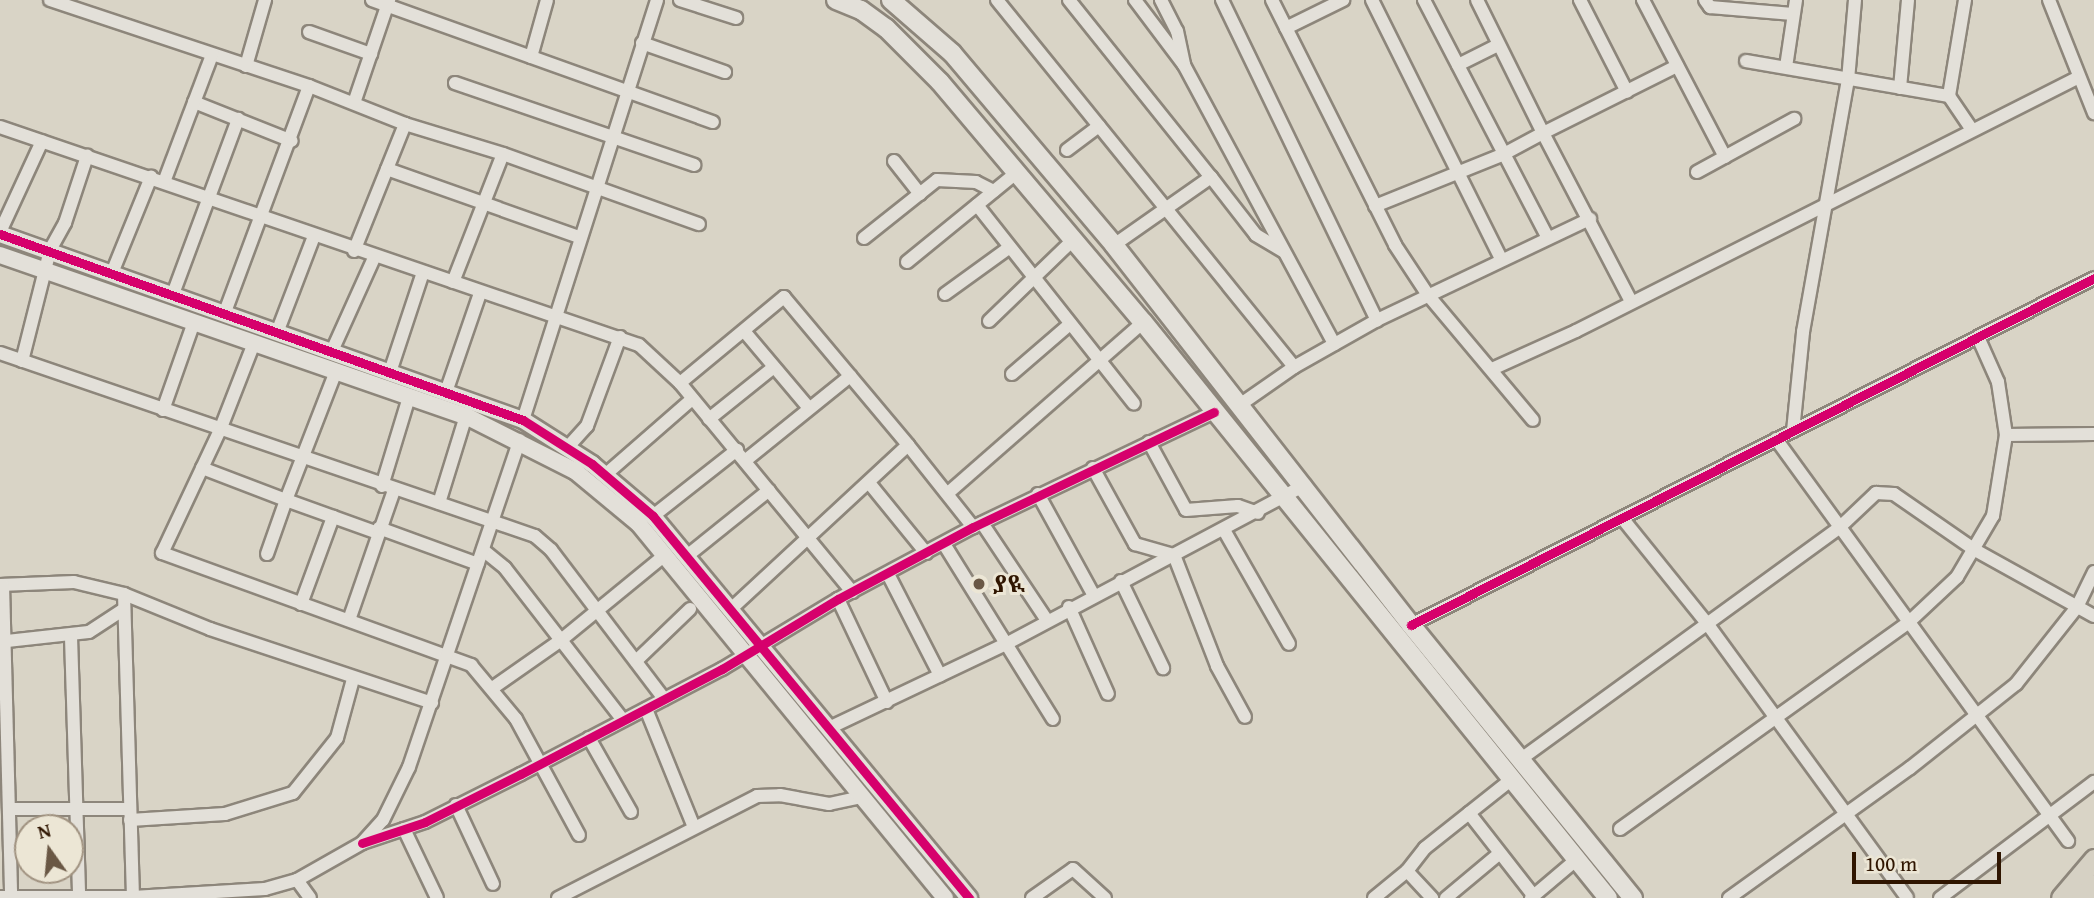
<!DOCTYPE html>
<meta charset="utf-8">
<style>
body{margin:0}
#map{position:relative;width:2094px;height:898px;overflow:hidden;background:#d9d4c6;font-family:"Gentium Book Plus","Noto Serif Ethiopic",serif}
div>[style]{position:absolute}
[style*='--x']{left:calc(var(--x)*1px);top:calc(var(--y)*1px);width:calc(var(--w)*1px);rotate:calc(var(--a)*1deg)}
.roads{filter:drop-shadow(2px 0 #8d867b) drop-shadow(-2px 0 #8d867b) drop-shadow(0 2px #8d867b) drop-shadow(0 -2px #8d867b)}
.minor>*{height:12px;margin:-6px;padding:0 6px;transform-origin:6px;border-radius:6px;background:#e3e0d9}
.tertiary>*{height:16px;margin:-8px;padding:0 8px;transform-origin:8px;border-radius:8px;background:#e3e0d9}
.secondary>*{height:18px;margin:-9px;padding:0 9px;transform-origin:9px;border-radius:9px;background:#e3e0d9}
.trunk>*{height:19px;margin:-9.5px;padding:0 9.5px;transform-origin:9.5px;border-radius:9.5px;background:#d6d1c4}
.cycleway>*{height:9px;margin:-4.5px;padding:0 4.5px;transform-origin:4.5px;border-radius:4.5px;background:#d6006c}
.dots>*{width:19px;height:19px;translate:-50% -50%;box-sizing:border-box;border:4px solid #ece6d5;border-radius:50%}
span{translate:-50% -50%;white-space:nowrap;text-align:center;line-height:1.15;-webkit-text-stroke:6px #ece6d5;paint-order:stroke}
.poi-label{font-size:23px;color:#2f1500;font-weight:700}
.left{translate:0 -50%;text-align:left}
.north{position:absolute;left:14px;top:814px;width:70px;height:70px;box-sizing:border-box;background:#ece6d5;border:2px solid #a09280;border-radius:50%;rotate:345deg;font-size:19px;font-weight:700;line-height:28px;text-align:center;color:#2f1500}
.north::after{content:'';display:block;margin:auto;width:24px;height:32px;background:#6a5845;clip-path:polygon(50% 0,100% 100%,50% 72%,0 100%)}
.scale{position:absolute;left:1852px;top:852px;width:149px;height:32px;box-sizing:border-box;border:4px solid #2f1500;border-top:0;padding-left:9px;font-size:21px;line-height:24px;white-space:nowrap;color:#2f1500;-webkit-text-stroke:5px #ece6d5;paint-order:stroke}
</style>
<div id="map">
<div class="roads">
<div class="minor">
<i style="--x:50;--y:0;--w:273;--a:18.4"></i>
<i style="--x:309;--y:86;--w:103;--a:21.6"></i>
<i style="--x:405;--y:124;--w:102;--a:17"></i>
<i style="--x:503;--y:154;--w:208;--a:19.7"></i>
<i style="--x:372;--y:0;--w:362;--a:19.7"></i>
<i style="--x:680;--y:0;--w:59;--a:17.8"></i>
<i style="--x:997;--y:0;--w:472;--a:51"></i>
<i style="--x:1069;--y:0;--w:227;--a:51.3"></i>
<i style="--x:1211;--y:177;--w:118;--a:145"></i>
<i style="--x:1135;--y:0;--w:81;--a:53"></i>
<i style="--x:1184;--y:65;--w:317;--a:61.7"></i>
<i style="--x:1161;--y:0;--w:35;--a:63"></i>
<i style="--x:1177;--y:31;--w:35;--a:78"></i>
<i style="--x:1222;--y:0;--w:356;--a:64.2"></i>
<i style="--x:1272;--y:0;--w:274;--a:63.3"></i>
<i style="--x:1395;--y:245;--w:60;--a:56.6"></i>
<i style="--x:1428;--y:295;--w:163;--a:50"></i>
<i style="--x:1372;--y:0;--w:289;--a:63.5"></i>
<i style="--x:1424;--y:0;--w:268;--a:62.5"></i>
<i style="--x:1477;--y:0;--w:148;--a:63.6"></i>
<i style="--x:1543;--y:133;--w:150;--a:-26.6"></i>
<i style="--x:1580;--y:0;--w:103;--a:62.9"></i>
<i style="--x:1643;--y:0;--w:177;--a:62.4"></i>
<i style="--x:1705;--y:0;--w:9;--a:54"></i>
<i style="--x:1710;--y:7;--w:83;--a:4.8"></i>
<i style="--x:1965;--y:0;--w:97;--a:99.5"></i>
<i style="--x:1949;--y:96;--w:41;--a:55.9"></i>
<i style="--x:2049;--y:0;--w:122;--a:68.3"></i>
<i style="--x:1286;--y:28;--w:64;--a:-26.2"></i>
<i style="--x:309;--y:32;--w:66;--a:19.5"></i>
<i style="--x:642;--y:43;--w:88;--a:19.3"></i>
<i style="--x:531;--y:57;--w:59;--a:-74.3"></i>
<i style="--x:1746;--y:61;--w:206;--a:9.8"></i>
<i style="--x:1458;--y:65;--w:45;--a:-26.6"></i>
<i style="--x:246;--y:66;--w:69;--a:-73.9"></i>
<i style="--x:1786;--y:67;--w:68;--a:-81.5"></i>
<i style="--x:455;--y:83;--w:253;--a:18.9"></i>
<i style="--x:1900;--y:88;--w:88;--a:-84.8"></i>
<i style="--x:194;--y:102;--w:105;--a:21.7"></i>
<i style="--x:354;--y:103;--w:109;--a:-71.2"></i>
<i style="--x:0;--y:127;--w:675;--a:18.84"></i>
<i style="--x:639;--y:345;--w:56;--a:42.8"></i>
<i style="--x:680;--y:383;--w:271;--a:50.5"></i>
<i style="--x:1067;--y:150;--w:40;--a:-37"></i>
<i style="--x:894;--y:161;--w:42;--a:51.8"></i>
<i style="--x:387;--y:169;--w:204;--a:19.5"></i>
<i style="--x:1697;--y:172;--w:111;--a:-28.7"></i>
<i style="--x:1211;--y:177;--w:73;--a:52.2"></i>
<i style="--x:1256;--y:235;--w:31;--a:31"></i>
<i style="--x:164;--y:182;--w:136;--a:-69.3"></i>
<i style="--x:977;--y:205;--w:253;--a:51.7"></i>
<i style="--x:1375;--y:206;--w:137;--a:-21.9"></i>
<i style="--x:1502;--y:155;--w:47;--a:-28.2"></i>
<i style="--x:1543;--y:133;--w:190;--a:62.4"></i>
<i style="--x:0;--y:232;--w:100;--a:-65.2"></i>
<i style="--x:864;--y:238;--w:93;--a:-38.5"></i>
<i style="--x:937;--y:180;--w:39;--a:3"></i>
<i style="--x:976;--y:182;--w:20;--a:27"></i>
<i style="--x:354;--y:251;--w:137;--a:-68.1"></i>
<i style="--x:907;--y:262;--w:141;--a:-39.2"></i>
<i style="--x:112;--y:273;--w:104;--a:-67.9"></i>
<i style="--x:453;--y:282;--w:137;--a:-68.7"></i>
<i style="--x:173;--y:294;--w:187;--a:-69.6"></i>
<i style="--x:945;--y:294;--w:80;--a:-35.9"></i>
<i style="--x:225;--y:312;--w:241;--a:-69.6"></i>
<i style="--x:989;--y:321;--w:117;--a:-44"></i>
<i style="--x:278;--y:330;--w:101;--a:-69"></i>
<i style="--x:744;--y:331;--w:99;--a:49.9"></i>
<i style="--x:254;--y:343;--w:93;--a:111.3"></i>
<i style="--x:220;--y:430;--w:136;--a:115.2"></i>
<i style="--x:162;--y:553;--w:329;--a:19.9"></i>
<i style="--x:471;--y:665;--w:70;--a:50.2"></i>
<i style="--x:516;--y:719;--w:132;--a:61.5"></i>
<i style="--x:332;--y:351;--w:102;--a:-65.7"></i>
<i style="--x:0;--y:353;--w:565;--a:18.88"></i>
<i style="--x:535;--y:536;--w:21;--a:41"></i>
<i style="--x:551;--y:550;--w:187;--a:52.8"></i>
<i style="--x:22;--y:361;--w:114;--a:-75.8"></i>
<i style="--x:50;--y:250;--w:31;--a:-61"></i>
<i style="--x:65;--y:223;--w:71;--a:-71.8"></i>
<i style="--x:1492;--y:369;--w:92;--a:-24.3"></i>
<i style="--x:1576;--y:331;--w:561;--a:-26.79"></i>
<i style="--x:390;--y:372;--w:105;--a:-71.7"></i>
<i style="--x:1012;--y:374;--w:77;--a:-40.8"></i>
<i style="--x:680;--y:383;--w:135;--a:-39.6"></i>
<i style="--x:784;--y:297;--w:193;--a:50"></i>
<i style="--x:908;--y:445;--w:240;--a:137.2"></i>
<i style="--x:446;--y:392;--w:105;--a:-71"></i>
<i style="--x:1241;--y:404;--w:65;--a:-34.9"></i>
<i style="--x:1294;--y:367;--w:95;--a:-29.5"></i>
<i style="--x:1377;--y:320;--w:236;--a:-25.4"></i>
<i style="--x:163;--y:410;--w:93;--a:-70.6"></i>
<i style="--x:709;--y:419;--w:83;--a:-38.7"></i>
<i style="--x:523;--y:420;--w:441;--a:-72.3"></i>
<i style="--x:1793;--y:431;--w:100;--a:-84.2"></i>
<i style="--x:1803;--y:332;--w:256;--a:-79.9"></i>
<i style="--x:1848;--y:80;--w:80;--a:-85"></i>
<i style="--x:2006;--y:435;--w:88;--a:-0.7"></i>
<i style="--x:1776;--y:439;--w:497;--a:54"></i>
<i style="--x:1149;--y:442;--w:77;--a:61.4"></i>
<i style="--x:1186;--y:510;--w:52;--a:-4.4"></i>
<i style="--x:1238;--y:506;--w:21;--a:19"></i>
<i style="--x:908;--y:445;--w:105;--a:51.6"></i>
<i style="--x:567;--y:448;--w:30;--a:-48"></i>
<i style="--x:587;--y:426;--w:95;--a:-69.7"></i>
<i style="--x:746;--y:460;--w:134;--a:-38.9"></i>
<i style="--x:202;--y:468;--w:90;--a:20.9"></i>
<i style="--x:286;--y:500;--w:138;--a:-68.8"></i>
<i style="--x:1093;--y:468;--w:87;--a:61.1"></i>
<i style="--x:1135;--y:544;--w:41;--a:15.8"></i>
<i style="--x:1174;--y:555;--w:119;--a:68.8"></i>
<i style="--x:1217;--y:666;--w:58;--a:61.2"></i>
<i style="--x:605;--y:475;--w:116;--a:-41.1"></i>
<i style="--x:870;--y:484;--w:89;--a:50.9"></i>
<i style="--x:382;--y:486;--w:93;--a:-73.1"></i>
<i style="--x:948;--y:493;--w:259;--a:-41.2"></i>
<i style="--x:1038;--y:494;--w:114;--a:61.2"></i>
<i style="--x:439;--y:503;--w:91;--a:-72.8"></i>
<i style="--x:653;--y:516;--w:107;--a:-38.2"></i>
<i style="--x:1622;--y:518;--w:134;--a:51.1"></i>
<i style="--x:1706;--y:622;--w:341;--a:53.9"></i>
<i style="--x:982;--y:523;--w:115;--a:56.3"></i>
<i style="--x:379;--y:528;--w:105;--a:20"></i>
<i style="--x:1224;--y:530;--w:131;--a:60.3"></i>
<i style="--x:944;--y:544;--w:206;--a:58.1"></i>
<i style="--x:483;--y:550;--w:28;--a:39"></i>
<i style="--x:505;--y:568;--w:192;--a:52.2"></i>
<i style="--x:267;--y:554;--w:57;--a:-70.6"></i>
<i style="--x:286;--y:500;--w:98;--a:19.7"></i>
<i style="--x:687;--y:556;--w:105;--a:-38.8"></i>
<i style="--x:888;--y:574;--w:114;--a:62.8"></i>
<i style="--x:1121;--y:581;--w:97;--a:64.2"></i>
<i style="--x:0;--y:585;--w:74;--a:-2.3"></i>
<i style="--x:74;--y:582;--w:51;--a:13.5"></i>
<i style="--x:124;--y:594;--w:93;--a:22.1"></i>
<i style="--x:210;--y:629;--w:234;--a:18.4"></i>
<i style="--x:3;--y:585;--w:313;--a:88.5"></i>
<i style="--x:124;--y:594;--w:303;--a:88.3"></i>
<i style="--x:838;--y:599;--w:114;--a:64.6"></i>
<i style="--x:301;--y:604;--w:93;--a:-69.8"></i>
<i style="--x:1069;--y:607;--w:95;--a:65.9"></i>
<i style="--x:349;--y:620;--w:138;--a:-70.9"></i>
<i style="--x:1411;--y:625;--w:766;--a:-26.93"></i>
<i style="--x:71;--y:637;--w:261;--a:88.2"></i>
<i style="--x:7;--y:641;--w:82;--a:-6.3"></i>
<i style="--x:89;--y:632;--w:42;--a:-33.3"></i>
<i style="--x:636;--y:661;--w:75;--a:-43.9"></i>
<i style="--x:494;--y:687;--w:82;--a:-35"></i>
<i style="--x:561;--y:640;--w:134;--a:-39.3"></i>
<i style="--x:646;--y:709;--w:127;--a:67.9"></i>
<i style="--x:829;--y:728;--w:194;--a:-25.4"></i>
<i style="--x:1004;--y:645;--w:341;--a:-28"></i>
<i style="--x:589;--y:738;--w:85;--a:60.4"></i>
<i style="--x:1521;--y:759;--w:394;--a:-36"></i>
<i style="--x:1840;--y:527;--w:50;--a:-43.4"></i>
<i style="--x:1876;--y:493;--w:18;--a:3"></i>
<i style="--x:1894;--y:494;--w:98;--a:34.7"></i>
<i style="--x:1975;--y:550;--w:136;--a:29"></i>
<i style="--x:456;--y:805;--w:87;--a:64.9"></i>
<i style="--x:10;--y:809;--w:120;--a:0"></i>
<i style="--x:1469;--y:813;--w:104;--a:52"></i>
<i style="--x:130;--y:820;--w:95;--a:-3.6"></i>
<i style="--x:225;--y:814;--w:71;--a:-17.2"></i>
<i style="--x:293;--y:793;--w:70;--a:-51.3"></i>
<i style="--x:337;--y:738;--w:61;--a:-74.8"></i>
<i style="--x:404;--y:829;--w:76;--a:64.4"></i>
<i style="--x:1620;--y:829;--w:355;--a:-35.6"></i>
<i style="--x:1909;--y:622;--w:66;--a:-43.2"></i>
<i style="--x:1957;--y:577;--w:71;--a:-59.5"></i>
<i style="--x:1993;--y:516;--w:82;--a:-80.9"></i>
<i style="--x:2006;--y:435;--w:54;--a:-98.6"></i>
<i style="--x:1998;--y:382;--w:49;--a:-114"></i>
<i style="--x:362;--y:843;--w:66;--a:-18.4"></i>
<i style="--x:425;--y:822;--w:107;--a:-26.6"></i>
<i style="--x:521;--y:774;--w:227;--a:-27.6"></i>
<i style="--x:722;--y:669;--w:135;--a:-31.1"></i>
<i style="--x:838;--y:599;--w:153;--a:-28.1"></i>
<i style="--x:973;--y:527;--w:267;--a:-25.5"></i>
<i style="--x:1407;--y:871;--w:37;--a:47"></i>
<i style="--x:297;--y:880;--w:22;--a:54"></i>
<i style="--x:0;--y:897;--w:133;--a:0"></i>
<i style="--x:133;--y:897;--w:132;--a:-3.5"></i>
<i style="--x:265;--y:889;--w:33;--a:-16"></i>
<i style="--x:297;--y:880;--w:75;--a:-29.6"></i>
<i style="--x:362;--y:843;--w:31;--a:-48"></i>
<i style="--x:383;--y:820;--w:59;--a:-63.9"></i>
<i style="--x:409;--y:767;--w:345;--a:-71.3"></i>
<i style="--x:558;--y:898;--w:224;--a:-27.1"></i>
<i style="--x:757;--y:796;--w:23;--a:-2"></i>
<i style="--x:780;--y:795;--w:50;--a:10.4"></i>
<i style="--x:829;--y:804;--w:35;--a:-12"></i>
<i style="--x:1032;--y:898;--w:50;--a:-35.3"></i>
<i style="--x:1073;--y:869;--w:43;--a:42.2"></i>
<i style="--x:1374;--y:898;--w:43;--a:-39.3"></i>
<i style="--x:1407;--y:871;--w:29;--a:-52"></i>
<i style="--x:1425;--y:848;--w:111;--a:-38.4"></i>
<i style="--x:1446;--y:898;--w:70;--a:-39.8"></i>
<i style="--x:1531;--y:898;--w:59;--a:-40.2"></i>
<i style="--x:1729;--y:898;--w:223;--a:-35.7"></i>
<i style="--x:1910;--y:768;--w:135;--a:-38.4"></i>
<i style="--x:2016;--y:684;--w:98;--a:-51.6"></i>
<i style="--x:2077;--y:607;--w:39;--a:-64"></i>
<i style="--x:1940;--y:898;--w:193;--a:-37"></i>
</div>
<div class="tertiary">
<i style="--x:0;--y:234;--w:555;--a:19.58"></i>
<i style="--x:523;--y:420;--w:82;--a:32.5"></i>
<i style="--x:592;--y:464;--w:80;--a:40.4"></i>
<i style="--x:653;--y:516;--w:496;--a:50.4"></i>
<i style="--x:0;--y:255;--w:493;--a:19.1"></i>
<i style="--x:466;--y:416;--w:122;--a:26.8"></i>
<i style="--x:575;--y:471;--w:83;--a:39.6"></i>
<i style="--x:639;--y:524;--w:483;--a:50.7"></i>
</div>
<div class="secondary">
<i style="--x:836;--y:0;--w:27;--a:22"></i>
<i style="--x:861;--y:10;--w:31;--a:36"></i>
<i style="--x:886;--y:28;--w:76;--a:45"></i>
<i style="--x:940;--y:82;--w:314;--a:49.8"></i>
<i style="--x:1143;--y:322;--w:740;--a:51.09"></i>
<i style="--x:891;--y:0;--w:81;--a:41"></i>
<i style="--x:952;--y:53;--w:251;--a:49.8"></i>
<i style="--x:1114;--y:245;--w:482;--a:52"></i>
<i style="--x:1411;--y:625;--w:352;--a:50.9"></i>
</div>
<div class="trunk">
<i style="--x:2061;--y:898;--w:51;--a:-49.8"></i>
<i style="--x:2081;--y:898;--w:19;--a:-47"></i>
</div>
</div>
<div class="cycleway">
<i style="--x:0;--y:234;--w:555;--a:19.58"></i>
<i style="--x:523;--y:420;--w:82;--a:32.5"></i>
<i style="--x:592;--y:464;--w:80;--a:40.4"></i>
<i style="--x:653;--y:516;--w:496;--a:50.4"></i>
<i style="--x:1411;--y:625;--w:766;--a:-26.93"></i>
<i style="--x:362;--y:843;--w:66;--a:-18.4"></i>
<i style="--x:425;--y:822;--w:107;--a:-26.6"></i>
<i style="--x:521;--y:774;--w:227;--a:-27.6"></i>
<i style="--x:722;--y:669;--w:135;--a:-31.1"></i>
<i style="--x:838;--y:599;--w:153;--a:-28.1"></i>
<i style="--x:973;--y:527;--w:267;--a:-25.5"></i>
</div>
<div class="dots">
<i style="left:979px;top:584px;background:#6a5845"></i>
</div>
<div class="poi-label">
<span class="left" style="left:993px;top:584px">ያዪ</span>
</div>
<div class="north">N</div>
<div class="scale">100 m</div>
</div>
